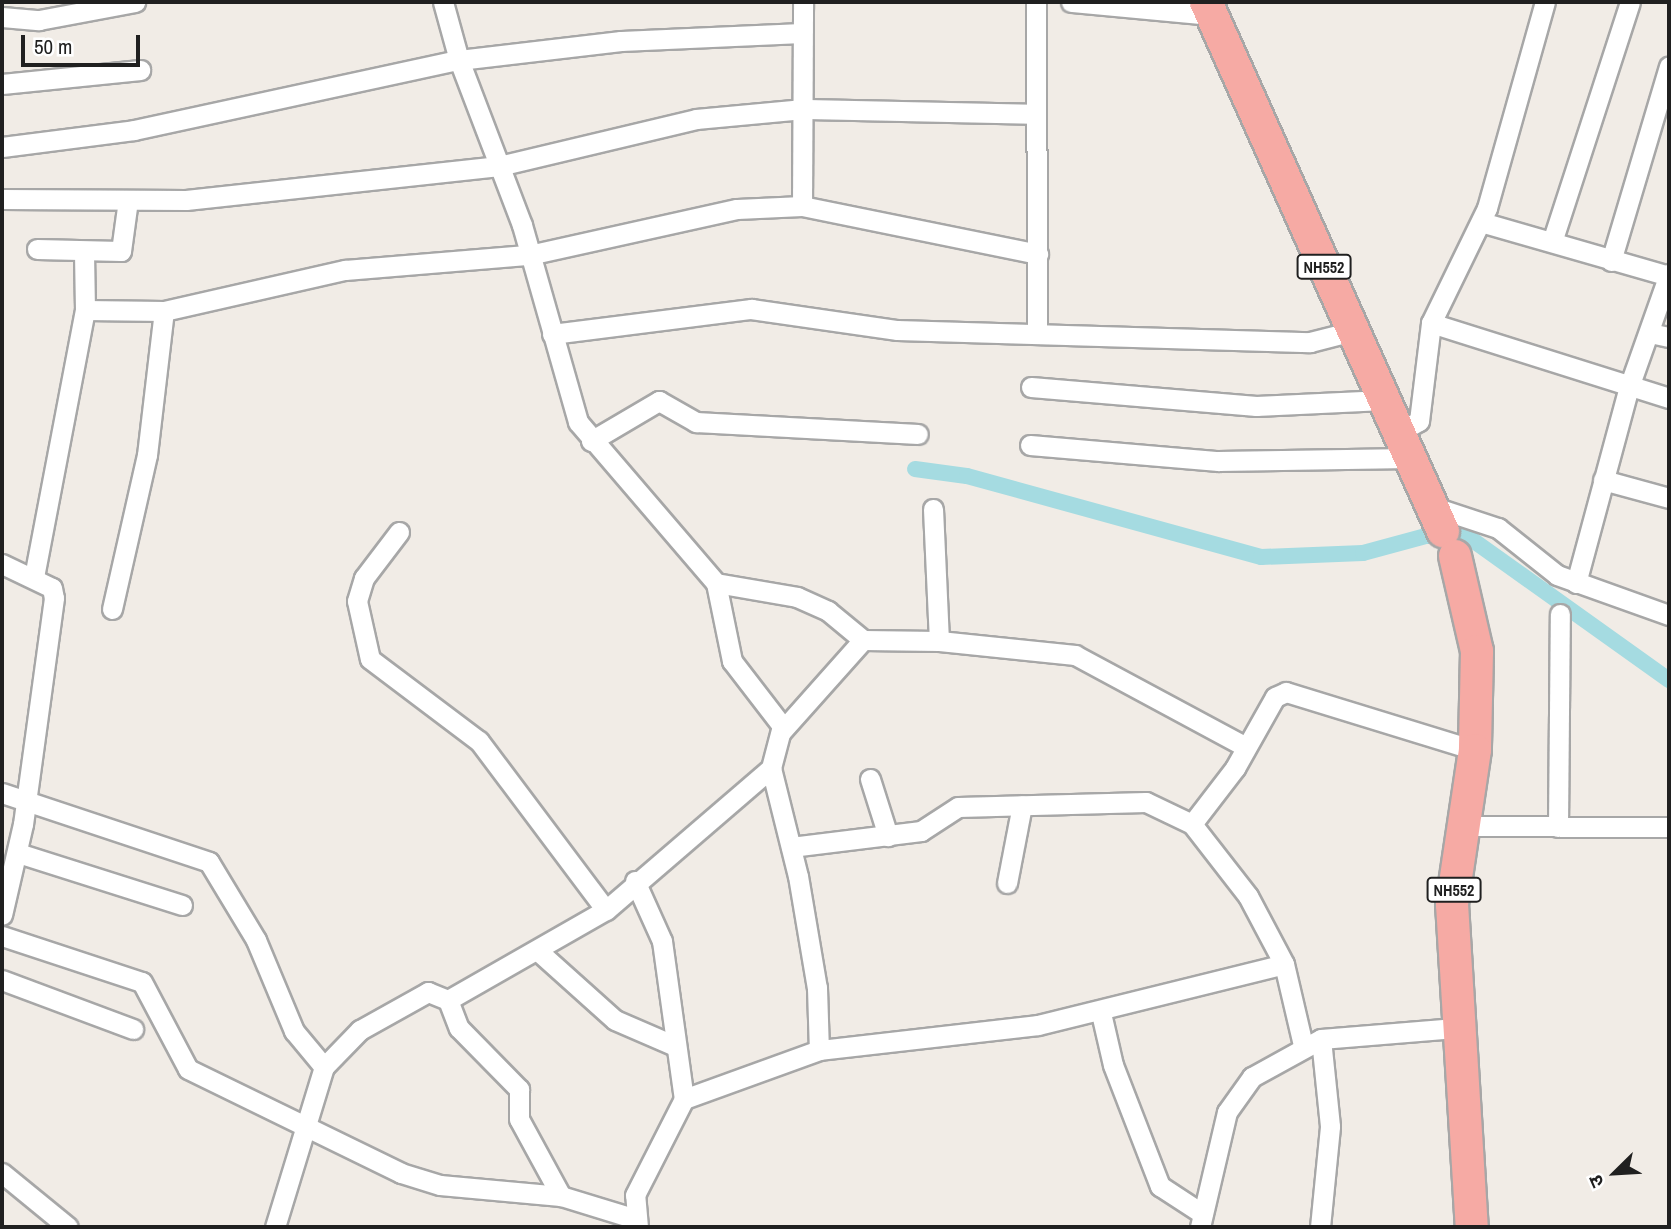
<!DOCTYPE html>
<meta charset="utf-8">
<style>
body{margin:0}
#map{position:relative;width:1671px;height:1229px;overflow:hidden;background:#f1ece6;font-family:"Archivo Narrow","Noto Sans Devanagari",sans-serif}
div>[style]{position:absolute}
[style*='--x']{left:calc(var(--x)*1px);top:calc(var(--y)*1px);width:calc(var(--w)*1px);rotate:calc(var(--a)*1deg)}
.canal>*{height:16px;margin:-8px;padding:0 8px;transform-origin:8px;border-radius:8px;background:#a5dbe1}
.roads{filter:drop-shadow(2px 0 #a7a7a7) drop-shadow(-2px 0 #a7a7a7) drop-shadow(0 2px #a7a7a7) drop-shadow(0 -2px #a7a7a7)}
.minor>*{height:19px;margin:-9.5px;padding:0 9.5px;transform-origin:9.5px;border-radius:9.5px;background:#fff}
.trunk>*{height:32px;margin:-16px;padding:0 16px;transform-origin:16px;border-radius:16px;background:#f6aaa4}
span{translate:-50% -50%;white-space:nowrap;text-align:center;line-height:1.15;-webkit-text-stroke:6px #fff;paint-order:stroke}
.shield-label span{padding:2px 5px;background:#fff;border:2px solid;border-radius:5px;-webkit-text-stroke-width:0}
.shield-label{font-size:16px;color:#202020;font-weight:700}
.frame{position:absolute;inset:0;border:4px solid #202020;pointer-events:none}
.north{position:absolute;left:1580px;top:1138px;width:70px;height:70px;-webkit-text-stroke:5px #fff;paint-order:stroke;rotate:246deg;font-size:19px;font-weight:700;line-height:28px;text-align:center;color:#202020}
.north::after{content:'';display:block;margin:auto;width:24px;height:32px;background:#202020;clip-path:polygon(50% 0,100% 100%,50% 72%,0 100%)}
.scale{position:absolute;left:21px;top:35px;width:119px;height:32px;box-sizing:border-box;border:4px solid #202020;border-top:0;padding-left:9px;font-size:21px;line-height:24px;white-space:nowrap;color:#202020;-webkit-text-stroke:5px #fff;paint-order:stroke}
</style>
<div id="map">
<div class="canal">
<i style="--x:915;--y:469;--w:52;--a:7.7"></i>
<i style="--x:967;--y:476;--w:305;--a:15.4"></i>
<i style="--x:1261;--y:557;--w:102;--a:-2.2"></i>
<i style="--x:1363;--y:553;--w:65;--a:-15.1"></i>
<i style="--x:1426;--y:536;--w:41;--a:0"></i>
<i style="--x:1467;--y:536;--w:248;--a:35.5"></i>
</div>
<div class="roads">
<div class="minor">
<i style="--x:443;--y:2;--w:60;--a:74.6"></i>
<i style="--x:459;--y:60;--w:177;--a:69.1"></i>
<i style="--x:522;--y:225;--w:205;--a:74.1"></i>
<i style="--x:578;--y:422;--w:212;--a:49.4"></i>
<i style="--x:716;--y:583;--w:80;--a:78.4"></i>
<i style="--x:732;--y:661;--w:82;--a:52.4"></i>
<i style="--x:782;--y:726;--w:43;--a:104.7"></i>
<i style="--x:771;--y:768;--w:111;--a:76"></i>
<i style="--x:798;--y:876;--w:114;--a:80.4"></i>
<i style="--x:817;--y:988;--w:62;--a:88.2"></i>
<i style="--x:1036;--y:2;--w:330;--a:89.8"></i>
<i style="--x:1071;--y:2;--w:142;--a:5.3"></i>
<i style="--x:2;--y:17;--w:37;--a:5"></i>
<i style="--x:39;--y:20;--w:98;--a:-10.6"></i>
<i style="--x:2;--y:84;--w:139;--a:-5.8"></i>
<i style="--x:2;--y:147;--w:133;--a:-7.3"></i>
<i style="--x:134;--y:130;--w:332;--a:-12.2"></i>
<i style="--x:459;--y:60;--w:163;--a:-6.7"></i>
<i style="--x:621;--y:41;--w:181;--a:-2.5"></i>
<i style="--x:2;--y:199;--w:184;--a:0.3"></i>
<i style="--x:186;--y:200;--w:315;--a:-6.2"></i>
<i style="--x:499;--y:166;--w:203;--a:-13.4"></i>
<i style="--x:696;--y:119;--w:108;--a:-5.3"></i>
<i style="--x:804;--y:109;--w:230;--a:1.2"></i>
<i style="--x:802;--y:206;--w:204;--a:-89.7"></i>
<i style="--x:1481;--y:222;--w:196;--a:16"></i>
<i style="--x:1552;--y:242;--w:252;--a:-72"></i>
<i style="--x:37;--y:249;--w:84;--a:1.4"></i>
<i style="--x:121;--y:251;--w:51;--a:-82.2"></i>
<i style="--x:1611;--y:261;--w:203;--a:-73.4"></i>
<i style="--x:85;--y:310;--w:79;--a:0.7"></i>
<i style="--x:164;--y:311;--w:186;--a:-12.8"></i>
<i style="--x:345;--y:270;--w:185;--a:-4.7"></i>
<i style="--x:529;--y:255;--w:213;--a:-12.5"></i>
<i style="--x:737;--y:209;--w:65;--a:-2.6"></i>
<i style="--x:802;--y:206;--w:241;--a:11.5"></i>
<i style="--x:1431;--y:323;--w:128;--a:-64"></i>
<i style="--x:1487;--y:208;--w:214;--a:-74.3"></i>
<i style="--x:1650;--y:333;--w:19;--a:12"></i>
<i style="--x:552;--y:334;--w:201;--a:-7.2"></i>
<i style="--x:751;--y:309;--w:148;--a:8.2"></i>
<i style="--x:897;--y:330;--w:413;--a:1.7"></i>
<i style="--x:1310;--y:342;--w:44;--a:-14.3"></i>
<i style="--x:1031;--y:387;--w:226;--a:4.8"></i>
<i style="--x:1256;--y:406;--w:128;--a:-2.7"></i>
<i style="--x:1398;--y:433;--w:24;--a:-30"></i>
<i style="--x:1419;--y:421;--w:99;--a:-83"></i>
<i style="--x:1431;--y:323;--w:250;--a:17.5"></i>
<i style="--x:591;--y:441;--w:79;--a:-30.5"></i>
<i style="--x:659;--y:401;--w:43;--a:29.6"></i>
<i style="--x:696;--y:422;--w:222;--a:3.1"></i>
<i style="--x:1030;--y:445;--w:189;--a:4.9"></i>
<i style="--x:1218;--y:461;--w:192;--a:-0.9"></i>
<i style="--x:1603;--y:480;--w:68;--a:15.3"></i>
<i style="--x:1431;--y:506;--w:71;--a:18.2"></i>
<i style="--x:1498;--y:528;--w:75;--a:38.5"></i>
<i style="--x:1557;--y:575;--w:119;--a:19.7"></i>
<i style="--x:933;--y:509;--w:132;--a:87.4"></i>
<i style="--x:399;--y:532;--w:58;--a:127.3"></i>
<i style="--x:364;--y:578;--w:24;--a:107"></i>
<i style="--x:357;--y:601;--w:59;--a:77.4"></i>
<i style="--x:370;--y:659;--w:136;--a:37"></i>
<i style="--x:479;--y:741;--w:211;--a:53.1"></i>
<i style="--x:2;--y:564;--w:55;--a:25.6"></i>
<i style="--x:52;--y:588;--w:10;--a:79"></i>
<i style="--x:54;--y:598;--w:228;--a:97.8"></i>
<i style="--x:23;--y:824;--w:93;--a:103"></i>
<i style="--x:34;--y:577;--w:272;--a:-79.2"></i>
<i style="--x:85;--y:310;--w:59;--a:-91"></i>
<i style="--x:716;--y:583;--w:82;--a:9.8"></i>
<i style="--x:797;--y:597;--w:34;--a:24"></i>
<i style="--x:828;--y:611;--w:45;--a:39.6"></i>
<i style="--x:1576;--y:583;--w:203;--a:-74.9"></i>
<i style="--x:1629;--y:387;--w:120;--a:-70.5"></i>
<i style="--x:112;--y:609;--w:158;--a:-77.2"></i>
<i style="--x:147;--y:455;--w:145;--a:-83.3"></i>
<i style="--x:781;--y:732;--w:123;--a:-48.3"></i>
<i style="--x:863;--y:640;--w:76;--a:0.8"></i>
<i style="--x:939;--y:641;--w:137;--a:5.9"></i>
<i style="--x:1075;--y:655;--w:194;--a:28.3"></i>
<i style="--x:870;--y:779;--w:60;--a:72.5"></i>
<i style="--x:2;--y:793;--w:218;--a:18.4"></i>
<i style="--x:209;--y:862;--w:91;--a:58.9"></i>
<i style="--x:256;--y:940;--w:99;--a:67.3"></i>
<i style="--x:294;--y:1031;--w:47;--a:50.2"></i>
<i style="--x:1192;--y:824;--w:71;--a:-52.5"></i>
<i style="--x:1235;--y:768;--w:81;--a:-60.6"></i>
<i style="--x:1275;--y:697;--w:12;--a:-24"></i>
<i style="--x:1286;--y:692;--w:198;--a:17.1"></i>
<i style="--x:1463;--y:826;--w:206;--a:0.3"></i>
<i style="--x:1558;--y:827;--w:213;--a:-89.5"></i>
<i style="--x:791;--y:847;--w:131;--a:-7"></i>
<i style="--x:921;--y:831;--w:44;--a:-33"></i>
<i style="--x:958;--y:807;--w:188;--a:-1.5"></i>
<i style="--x:1146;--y:802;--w:51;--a:25.6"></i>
<i style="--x:1192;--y:824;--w:91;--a:52.1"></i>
<i style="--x:1248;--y:896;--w:77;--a:62.1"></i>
<i style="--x:1284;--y:964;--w:83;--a:76.8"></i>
<i style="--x:18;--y:853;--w:172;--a:17.6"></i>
<i style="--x:635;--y:881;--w:66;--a:65.8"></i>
<i style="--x:662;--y:941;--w:160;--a:82.1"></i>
<i style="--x:1007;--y:883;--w:79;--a:-79.1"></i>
<i style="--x:2;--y:936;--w:147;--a:18.2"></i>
<i style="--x:142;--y:982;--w:98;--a:62.1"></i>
<i style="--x:188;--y:1069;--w:237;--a:26"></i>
<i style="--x:401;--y:1173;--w:41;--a:17.1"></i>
<i style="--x:440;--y:1185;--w:121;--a:5.2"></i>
<i style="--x:561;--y:1196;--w:78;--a:17"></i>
<i style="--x:538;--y:951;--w:103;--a:41.9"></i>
<i style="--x:615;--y:1020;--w:63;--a:23.3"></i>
<i style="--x:2;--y:980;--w:140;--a:20.5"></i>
<i style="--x:448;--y:1000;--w:30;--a:69"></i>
<i style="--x:459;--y:1028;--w:86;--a:45.5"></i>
<i style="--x:519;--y:1089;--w:30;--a:90"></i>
<i style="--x:519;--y:1119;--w:88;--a:61.4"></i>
<i style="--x:1101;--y:1013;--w:53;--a:77"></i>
<i style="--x:1113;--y:1065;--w:130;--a:68.8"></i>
<i style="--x:1160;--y:1186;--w:51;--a:33.1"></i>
<i style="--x:2;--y:1173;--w:85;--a:39.3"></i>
<i style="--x:275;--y:1227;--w:167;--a:-73"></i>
<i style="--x:324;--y:1067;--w:52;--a:-45.8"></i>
<i style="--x:360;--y:1030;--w:78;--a:-29.2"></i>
<i style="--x:428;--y:992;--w:22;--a:22"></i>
<i style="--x:448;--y:1000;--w:182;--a:-29.7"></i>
<i style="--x:606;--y:910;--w:218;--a:-40.7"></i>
<i style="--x:638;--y:1227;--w:32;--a:-95"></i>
<i style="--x:635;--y:1195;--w:108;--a:-63"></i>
<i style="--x:684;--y:1099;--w:144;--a:-19.9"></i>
<i style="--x:819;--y:1050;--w:220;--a:-6.5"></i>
<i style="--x:1038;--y:1025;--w:253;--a:-13.9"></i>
<i style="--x:1200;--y:1227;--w:118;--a:-76.8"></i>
<i style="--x:1227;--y:1112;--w:43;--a:-54.5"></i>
<i style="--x:1252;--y:1077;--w:79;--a:-28.8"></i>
<i style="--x:1321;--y:1039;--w:135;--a:-4.7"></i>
<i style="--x:1320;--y:1227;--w:101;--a:-84.3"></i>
<i style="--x:1330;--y:1126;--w:87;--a:-95.9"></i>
</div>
<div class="trunk">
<i style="--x:1206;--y:2;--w:580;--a:65.87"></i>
<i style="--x:1455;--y:556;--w:98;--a:77"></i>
<i style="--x:1477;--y:651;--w:99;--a:91.2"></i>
<i style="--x:1475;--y:750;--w:156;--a:98.5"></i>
<i style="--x:1452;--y:904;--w:324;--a:86.5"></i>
</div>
</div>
<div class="shield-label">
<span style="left:1324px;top:267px">NH552</span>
<span style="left:1454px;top:890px">NH552</span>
</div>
<div class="frame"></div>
<div class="north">उ</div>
<div class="scale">50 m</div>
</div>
